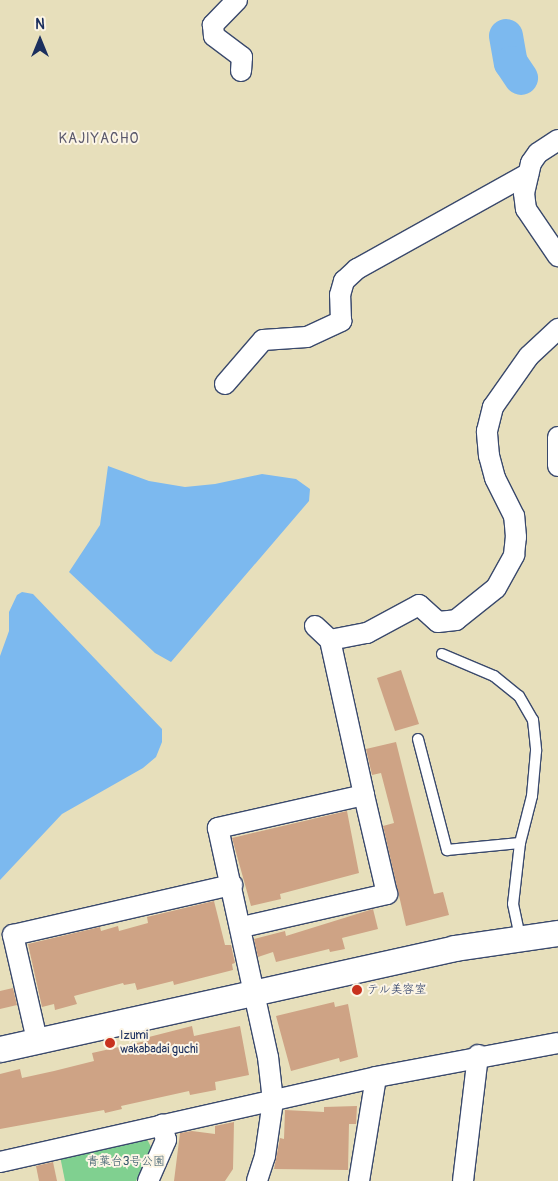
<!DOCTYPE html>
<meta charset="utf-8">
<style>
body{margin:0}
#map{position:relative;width:558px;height:1181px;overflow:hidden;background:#e7dfbb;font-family:Pangolin,"Klee One",sans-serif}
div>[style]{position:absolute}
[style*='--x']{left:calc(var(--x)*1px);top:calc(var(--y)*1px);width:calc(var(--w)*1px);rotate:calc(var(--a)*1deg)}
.green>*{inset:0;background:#80d090}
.water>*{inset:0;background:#7cb9ef}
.river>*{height:34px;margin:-17px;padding:0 17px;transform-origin:17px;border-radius:17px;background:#7cb9ef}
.building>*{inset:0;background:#cea385}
.roads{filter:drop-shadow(1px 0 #3a496c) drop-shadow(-1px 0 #3a496c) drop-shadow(0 1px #3a496c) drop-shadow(0 -1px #3a496c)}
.service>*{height:10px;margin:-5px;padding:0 5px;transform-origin:5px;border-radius:5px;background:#fff}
.minor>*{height:20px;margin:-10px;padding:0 10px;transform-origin:10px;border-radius:10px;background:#fff}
.tertiary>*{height:25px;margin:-12.5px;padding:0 12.5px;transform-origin:12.5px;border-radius:12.5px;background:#fff}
.dots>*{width:14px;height:14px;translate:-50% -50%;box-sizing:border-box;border:2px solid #fcf5e5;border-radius:50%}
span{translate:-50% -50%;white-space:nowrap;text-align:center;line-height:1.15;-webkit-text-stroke:4px #fcf5e5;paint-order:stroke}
.poi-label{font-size:12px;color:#1b2f5e}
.left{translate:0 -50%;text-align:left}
.park-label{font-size:12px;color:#34576a}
.neighbourhood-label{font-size:14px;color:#5a586c;letter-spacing:1px}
.north{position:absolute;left:15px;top:15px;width:50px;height:50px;-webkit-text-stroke:4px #fcf5e5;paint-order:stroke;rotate:0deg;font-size:14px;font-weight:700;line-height:20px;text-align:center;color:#1b2f5e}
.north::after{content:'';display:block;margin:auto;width:18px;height:22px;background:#1b2f5e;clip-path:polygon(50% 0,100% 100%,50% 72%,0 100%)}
</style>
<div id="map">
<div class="green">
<i style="clip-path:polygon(146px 1137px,152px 1149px,136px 1181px,65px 1181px,60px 1156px)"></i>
</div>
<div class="water">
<i style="clip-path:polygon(108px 466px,149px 481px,185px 487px,215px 484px,262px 474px,296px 479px,310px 489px,309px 501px,171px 662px,155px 653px,69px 572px,100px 525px)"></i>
<i style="clip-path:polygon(22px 592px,33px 594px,162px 729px,162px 742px,156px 757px,143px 768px,62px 814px,0 880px,0 656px,9px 631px,9px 612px,17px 595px)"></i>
</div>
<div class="river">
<i style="--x:506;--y:36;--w:27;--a:80"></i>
<i style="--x:511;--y:63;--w:18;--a:56"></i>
</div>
<div class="building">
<i style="clip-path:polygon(401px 670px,419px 724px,395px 731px,377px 678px)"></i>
<i style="clip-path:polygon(396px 742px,434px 894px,443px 892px,449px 915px,406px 926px,383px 826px,394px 823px,381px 773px,372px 775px,366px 749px)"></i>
<i style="clip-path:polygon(347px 811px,359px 873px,280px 894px,281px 899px,251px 906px,232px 838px)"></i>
<i style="clip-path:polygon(214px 901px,225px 945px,231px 945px,235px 963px,232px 964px,233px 970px,174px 985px,173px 981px,137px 990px,135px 983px,124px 985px,123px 983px,74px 996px,77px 1004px,55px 1010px,54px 1004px,42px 1007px,28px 944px,100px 927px,101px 931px,118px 926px,119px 931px,148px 923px,147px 917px)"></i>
<i style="clip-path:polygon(373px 909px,378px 929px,342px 938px,345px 949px,330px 952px,329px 949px,276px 962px,273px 952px,258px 957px,254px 939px,285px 931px,286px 936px)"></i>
<i style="clip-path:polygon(13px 988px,17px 1005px,0 1009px,0 991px)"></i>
<i style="clip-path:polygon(334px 1002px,335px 1007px,348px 1004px,358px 1057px,340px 1062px,339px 1058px,291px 1071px,276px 1016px)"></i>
<i style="clip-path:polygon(192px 1026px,194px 1036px,240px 1026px,249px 1075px,215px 1082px,216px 1090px,190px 1095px,189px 1091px,121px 1106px,122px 1109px,105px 1113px,104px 1110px,0 1129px,0 1074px,20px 1069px,22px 1078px,54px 1071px,94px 1061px,92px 1053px,146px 1041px,145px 1038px)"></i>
<i style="clip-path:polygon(357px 1106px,356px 1124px,349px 1124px,348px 1170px,274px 1169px,280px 1138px,284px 1139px,285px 1110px,324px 1112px,324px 1107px)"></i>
<i style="clip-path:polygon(234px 1122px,233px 1169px,225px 1181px,174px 1181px,180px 1133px,192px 1131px,215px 1134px,215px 1126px)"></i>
<i style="clip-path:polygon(53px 1162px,57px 1181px,39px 1181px,36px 1166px)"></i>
</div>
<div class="roads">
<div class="service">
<i style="--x:442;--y:654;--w:56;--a:22.9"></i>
<i style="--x:494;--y:676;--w:32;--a:39"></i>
<i style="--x:519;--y:696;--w:28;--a:60"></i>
<i style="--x:533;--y:720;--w:31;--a:84"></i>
<i style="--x:536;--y:751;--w:45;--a:95.1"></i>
<i style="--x:532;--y:796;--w:49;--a:104.3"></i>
<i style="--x:520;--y:843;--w:61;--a:96.5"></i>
<i style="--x:513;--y:904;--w:34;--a:78"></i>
<i style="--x:418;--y:739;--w:115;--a:75.4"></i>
<i style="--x:447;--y:850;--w:73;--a:-5.5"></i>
</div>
<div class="minor">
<i style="--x:237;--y:0;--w:35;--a:134"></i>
<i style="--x:213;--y:25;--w:11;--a:85"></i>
<i style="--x:214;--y:36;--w:35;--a:37"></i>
<i style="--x:242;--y:57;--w:14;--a:94"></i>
<i style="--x:558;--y:140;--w:24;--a:147"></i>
<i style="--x:538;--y:153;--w:12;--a:125"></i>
<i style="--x:531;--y:163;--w:31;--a:103"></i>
<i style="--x:524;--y:193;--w:16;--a:83"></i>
<i style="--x:526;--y:209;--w:57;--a:55.8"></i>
<i style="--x:225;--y:384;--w:58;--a:-49.2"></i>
<i style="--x:263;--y:340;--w:44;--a:-3.9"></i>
<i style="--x:307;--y:337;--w:38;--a:-25"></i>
<i style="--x:341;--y:321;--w:26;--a:-92"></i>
<i style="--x:340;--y:295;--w:15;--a:-74"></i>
<i style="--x:344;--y:281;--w:18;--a:-43"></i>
<i style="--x:357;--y:269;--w:196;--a:-29.1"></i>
<i style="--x:558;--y:437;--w:29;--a:90"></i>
<i style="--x:315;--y:626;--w:21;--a:43"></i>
<i style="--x:330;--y:640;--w:159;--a:77.6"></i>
<i style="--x:330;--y:640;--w:38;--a:-11"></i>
<i style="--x:367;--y:633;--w:59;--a:-28.3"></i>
<i style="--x:419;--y:605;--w:25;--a:42"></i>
<i style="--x:438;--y:622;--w:18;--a:-6"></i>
<i style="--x:456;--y:620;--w:51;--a:-38.7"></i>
<i style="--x:496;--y:588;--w:38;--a:-61"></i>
<i style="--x:514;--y:555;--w:18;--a:-84"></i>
<i style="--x:516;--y:537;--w:21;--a:-95"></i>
<i style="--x:514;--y:516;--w:42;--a:-116.6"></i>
<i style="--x:495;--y:478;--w:23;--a:-105"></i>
<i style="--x:489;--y:456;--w:25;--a:-95"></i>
<i style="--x:487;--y:431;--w:25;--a:-76"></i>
<i style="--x:493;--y:407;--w:62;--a:-54.8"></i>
<i style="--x:529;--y:356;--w:40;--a:-43"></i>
<i style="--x:242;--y:927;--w:149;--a:-12.8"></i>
<i style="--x:387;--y:894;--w:102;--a:-103.1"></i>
<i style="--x:364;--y:795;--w:150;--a:167.3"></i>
<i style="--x:218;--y:828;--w:234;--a:77.7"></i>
<i style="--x:268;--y:1057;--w:44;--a:83.5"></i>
<i style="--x:273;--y:1101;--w:56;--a:98.3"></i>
<i style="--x:265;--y:1156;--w:26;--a:108"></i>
<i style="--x:37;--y:1040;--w:108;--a:-102.9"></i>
<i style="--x:13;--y:935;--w:225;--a:-12.9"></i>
<i style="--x:0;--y:1162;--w:385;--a:-12.7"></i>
<i style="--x:376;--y:1077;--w:185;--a:-10.6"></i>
<i style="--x:148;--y:1181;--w:45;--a:-66.3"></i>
<i style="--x:166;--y:1140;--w:16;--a:-105"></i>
<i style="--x:359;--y:1181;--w:105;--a:-80.7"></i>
<i style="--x:463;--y:1181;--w:127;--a:-83.2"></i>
</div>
<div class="tertiary">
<i style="--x:0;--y:1049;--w:465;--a:-12.5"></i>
<i style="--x:454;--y:948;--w:105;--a:-8.2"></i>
</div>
</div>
<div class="dots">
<i style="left:357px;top:990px;background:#c8321e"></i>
<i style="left:110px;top:1043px;background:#c8321e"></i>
</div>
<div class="poi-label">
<span class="left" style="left:367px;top:990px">テル美容室</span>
<span class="left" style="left:120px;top:1043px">Izumi<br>wakabadai guchi</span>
</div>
<div class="park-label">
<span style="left:126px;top:1162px">青葉台3号公園</span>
</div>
<div class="neighbourhood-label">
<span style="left:99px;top:139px">KAJIYACHO</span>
</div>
<div class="north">N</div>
</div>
